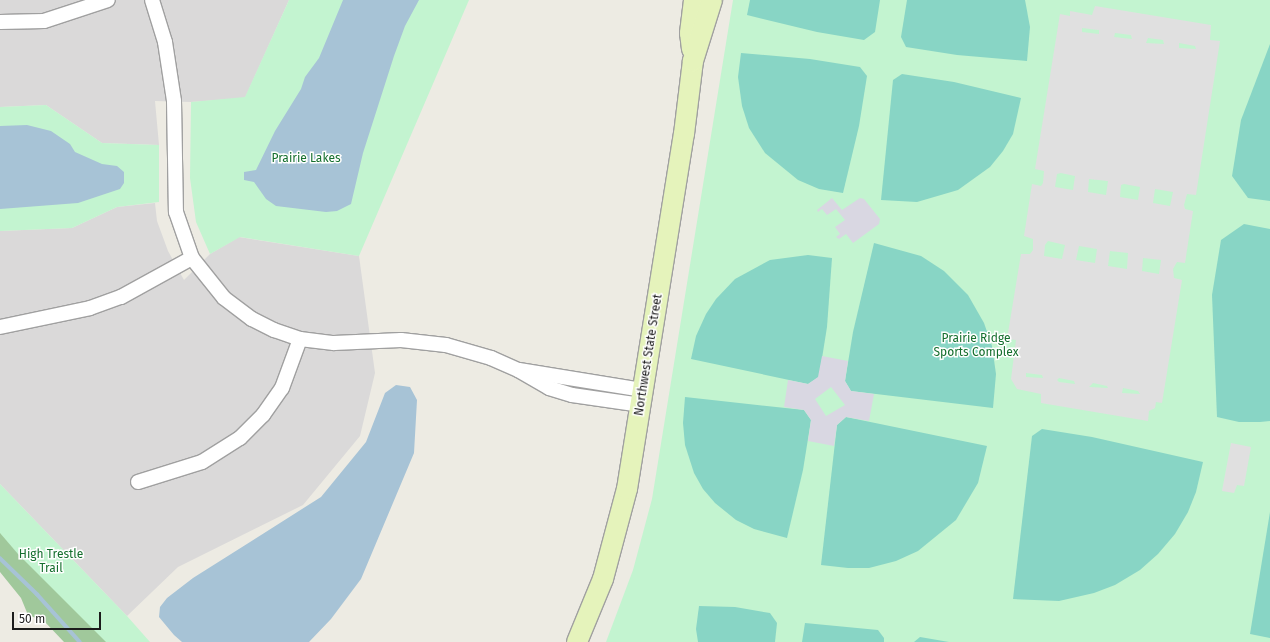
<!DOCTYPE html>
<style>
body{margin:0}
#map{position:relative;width:1270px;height:642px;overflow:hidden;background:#edebe3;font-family:"Fira Sans",sans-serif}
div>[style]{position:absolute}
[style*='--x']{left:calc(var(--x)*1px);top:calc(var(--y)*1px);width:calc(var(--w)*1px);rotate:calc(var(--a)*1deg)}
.residential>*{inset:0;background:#dad9d9}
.forest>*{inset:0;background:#a0c89b}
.park>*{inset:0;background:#c3f4d0}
.pitch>*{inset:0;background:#88d5c5}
.parking>*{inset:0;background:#e0e0e0}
.plaza>*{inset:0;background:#d9d7e2}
.water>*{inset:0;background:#a7c3d6}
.stream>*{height:3.5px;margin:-1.75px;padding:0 1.75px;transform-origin:1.75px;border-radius:1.75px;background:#a7c3d6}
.roads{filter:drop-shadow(1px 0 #a0a0a0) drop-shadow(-1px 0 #a0a0a0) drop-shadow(0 1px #a0a0a0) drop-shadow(0 -1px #a0a0a0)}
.street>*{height:14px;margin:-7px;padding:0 7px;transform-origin:7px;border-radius:7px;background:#fff}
.secondary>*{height:20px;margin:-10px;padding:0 10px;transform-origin:10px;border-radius:10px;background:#e5f3bb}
span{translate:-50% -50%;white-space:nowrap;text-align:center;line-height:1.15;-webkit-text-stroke:3px #fff;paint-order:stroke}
.park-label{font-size:12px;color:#156f2e}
.street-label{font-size:12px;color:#1c1c1c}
.scale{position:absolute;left:12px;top:612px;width:89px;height:18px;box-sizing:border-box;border:2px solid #1c1c1c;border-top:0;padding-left:5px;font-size:12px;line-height:14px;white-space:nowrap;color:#1c1c1c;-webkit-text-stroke:3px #fff;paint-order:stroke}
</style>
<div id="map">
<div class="residential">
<i style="clip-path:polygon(0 0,289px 0,245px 98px,191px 102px,155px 101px,159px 145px,102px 143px,46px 105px,0 107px)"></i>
<i style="clip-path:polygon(155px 203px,157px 221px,168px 251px,184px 280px,210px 254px,239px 237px,359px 256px,375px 373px,360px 436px,303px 505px,178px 567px,127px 616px,0 484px,0 231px,72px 228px,117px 207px)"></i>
</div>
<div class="forest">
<i style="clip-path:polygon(0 525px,112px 642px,64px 642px,44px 621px,28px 615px,21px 598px,0 572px)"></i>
</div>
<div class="park">
<i style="clip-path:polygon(289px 0,469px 0,359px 256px,240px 237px,210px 254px,196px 222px,190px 178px,191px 102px,245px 97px)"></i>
<i style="clip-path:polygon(733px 0,1270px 0,1270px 642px,606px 642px,633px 570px,652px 499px)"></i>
<i style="clip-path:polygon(46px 105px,102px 143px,159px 145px,159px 202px,117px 207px,72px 228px,0 231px,0 107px)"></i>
<i style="clip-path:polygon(0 484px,127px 616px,150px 642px,106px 642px,18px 554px,0 533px)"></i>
</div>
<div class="pitch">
<i style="clip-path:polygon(750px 0,880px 0,875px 32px,864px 40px,817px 32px,747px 15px)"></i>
<i style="clip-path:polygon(907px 0,1025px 0,1030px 27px,1027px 61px,957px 55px,906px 47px,901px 37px)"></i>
<i style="clip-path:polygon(1270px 44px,1270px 201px,1248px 198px,1232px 176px,1241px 120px)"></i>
<i style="clip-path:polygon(741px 53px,810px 59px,860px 67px,867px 76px,859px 126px,843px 193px,819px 189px,798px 180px,765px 153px,749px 128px,742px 106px,738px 77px)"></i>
<i style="clip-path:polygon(902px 74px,954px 82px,1021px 98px,1013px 134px,1003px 151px,990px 167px,958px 190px,917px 202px,881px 200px,893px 80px)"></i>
<i style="clip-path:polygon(1244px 224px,1270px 229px,1270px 421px,1260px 422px,1239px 422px,1217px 417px,1212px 295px,1221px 240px)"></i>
<i style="clip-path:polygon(874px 243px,921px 256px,944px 271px,968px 295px,984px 323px,992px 346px,996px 374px,993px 408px,851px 391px,845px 381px,853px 332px)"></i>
<i style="clip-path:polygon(808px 255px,832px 258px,827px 327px,819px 377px,808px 384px,691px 359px,696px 336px,706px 314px,716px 299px,735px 279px,770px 260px)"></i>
<i style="clip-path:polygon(685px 397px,804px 410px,811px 420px,803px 470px,787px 538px,754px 529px,736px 520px,715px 503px,703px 489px,694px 473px,685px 445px,683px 423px)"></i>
<i style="clip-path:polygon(846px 417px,987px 446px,978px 483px,956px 520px,918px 551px,896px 561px,869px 568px,848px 568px,821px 565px,837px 425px)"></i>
<i style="clip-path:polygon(1042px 429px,1092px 437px,1203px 462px,1196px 492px,1188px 512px,1175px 534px,1158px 554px,1140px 570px,1115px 585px,1094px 593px,1059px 601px,1013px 599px,1032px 436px)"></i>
<i style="clip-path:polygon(1270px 512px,1270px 638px,1250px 634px)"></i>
<i style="clip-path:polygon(699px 606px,735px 607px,770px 613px,777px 623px,775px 642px,698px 642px,696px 629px)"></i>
<i style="clip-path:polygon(805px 623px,878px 630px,884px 638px,884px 642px,802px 642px)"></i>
<i style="clip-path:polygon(920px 637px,949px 642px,914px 642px)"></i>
</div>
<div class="parking">
<i style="clip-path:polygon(evenodd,1095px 6px,1211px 25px,1210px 40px,1220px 41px,1196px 195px,1187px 194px,1184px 205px,1185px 209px,1193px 211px,1185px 263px,1177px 262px,1173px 269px,1174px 278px,1182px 280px,1162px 403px,1156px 402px,1155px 408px,1149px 411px,1148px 421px,1041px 403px,1041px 394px,1017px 389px,1011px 379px,1016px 340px,1007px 339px,1021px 254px,1030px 254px,1033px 250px,1033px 239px,1024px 236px,1032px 184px,1041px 186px,1043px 183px,1044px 171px,1035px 169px,1060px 14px,1070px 16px,1070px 11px,1092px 15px,1095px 6px,1082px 28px,1099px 30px,1099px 34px,1082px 32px,1082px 28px,1095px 6px,1115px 33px,1131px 35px,1132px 39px,1114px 37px,1115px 33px,1095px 6px,1148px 38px,1163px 40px,1164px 44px,1146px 43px,1148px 38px,1095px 6px,1179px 43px,1195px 46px,1196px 49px,1179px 48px,1179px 43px,1095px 6px,1061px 173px,1075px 176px,1073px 190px,1055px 187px,1057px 174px,1061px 173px,1095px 6px,1089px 179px,1108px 181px,1106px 195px,1088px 192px,1089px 179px,1095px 6px,1124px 184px,1140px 187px,1138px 200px,1120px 197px,1121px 185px,1124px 184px,1095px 6px,1155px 189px,1173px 192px,1170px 206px,1153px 203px,1155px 189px,1095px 6px,1048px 241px,1065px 245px,1062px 259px,1044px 256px,1045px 245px,1048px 241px,1095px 6px,1079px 246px,1097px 249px,1095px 263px,1076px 260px,1079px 246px,1095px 6px,1110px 251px,1128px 253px,1127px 269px,1108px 266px,1110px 251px,1095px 6px,1143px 258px,1161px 260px,1159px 274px,1142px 271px,1143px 258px,1095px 6px,1026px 373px,1042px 375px,1043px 378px,1026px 377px,1026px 373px,1095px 6px,1059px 378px,1074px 381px,1075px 384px,1059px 382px,1057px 380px,1059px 378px,1095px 6px,1093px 383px,1107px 386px,1108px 388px,1089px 387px,1093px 383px,1095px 6px,1123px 388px,1138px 391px,1140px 394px,1122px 393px,1123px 388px)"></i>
<i style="clip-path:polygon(1231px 443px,1251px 447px,1244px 486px,1237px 485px,1234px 493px,1222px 491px)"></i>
</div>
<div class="plaza">
<i style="clip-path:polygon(832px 198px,842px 210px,860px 198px,864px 199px,880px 219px,879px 224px,853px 243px,846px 234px,839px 239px,836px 237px,840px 234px,835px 227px,845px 220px,836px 209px,827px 215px,822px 209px,818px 212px,817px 210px)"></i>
<i style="clip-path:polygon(evenodd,822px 356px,848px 361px,845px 381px,851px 391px,874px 394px,869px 421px,846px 417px,837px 425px,834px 446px,808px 441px,811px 420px,804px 410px,784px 407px,788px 380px,808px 384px,818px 377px,822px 356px,831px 387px,845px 405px,826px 416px,815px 399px,831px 387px)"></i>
</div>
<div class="water">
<i style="clip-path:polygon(343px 0,419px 0,405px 26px,394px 56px,363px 153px,351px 204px,337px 211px,326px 212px,276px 206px,266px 199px,254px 182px,244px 180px,244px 172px,256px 170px,275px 131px,301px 89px,305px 77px,319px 58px)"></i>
<i style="clip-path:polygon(27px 125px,51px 131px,70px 144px,75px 152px,102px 164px,117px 166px,124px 172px,124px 183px,120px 189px,78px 203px,0 209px,0 126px)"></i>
<i style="clip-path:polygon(396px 385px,410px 387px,417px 400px,414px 453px,361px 579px,331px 619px,309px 642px,182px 642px,174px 635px,159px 617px,160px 607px,167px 598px,193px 578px,321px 497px,366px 442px,385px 393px)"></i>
</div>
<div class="stream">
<i style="--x:0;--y:558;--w:52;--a:44.2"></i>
<i style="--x:37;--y:594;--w:64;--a:48.1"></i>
</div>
<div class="roads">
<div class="street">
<i style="--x:152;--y:0;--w:44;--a:72.8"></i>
<i style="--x:165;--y:42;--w:60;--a:81.3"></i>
<i style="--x:174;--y:101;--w:111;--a:89"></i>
<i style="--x:176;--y:212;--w:49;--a:70.8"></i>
<i style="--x:192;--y:258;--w:51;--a:51.3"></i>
<i style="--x:224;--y:298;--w:35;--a:37"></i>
<i style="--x:252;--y:319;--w:25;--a:27"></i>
<i style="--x:274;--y:330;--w:28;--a:19"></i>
<i style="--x:300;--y:339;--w:34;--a:7"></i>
<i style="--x:334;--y:343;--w:67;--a:-2.6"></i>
<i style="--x:401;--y:340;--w:45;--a:6.3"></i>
<i style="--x:446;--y:345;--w:47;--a:16.1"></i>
<i style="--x:491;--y:358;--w:30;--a:24"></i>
<i style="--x:518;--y:370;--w:36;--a:30"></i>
<i style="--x:549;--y:388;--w:24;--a:17"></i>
<i style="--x:572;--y:395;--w:70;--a:8.2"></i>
<i style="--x:0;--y:22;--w:44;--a:-1.3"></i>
<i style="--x:44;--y:21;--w:67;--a:-18.2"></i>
<i style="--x:0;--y:327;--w:92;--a:-11.9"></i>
<i style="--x:90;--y:308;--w:33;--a:-20"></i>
<i style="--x:121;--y:297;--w:81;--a:-28.8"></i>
<i style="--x:519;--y:370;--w:126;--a:9.2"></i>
<i style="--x:138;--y:482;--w:67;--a:-17.4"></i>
<i style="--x:202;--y:462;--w:45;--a:-32.3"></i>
<i style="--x:240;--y:438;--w:33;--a:-45"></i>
<i style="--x:263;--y:415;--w:33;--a:-55"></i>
<i style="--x:282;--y:388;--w:52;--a:-69.8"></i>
</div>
<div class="secondary">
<i style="--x:692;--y:49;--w:16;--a:-97"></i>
<i style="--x:690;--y:33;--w:33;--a:-83"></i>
<i style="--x:577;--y:642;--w:68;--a:-67.6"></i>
<i style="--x:603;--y:579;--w:93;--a:-75.1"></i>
<i style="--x:627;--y:489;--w:360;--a:-80.9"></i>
<i style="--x:684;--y:134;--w:74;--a:-83"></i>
<i style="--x:693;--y:61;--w:64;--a:-72.7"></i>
</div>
</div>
<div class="park-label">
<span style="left:306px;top:159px">Prairie Lakes</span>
<span style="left:976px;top:346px">Prairie Ridge<br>Sports Complex</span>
<span style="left:51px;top:562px">High Trestle<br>Trail</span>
</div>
<div class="street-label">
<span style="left:649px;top:355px;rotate:-81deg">Northwest State Street</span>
</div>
<div class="scale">50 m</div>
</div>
